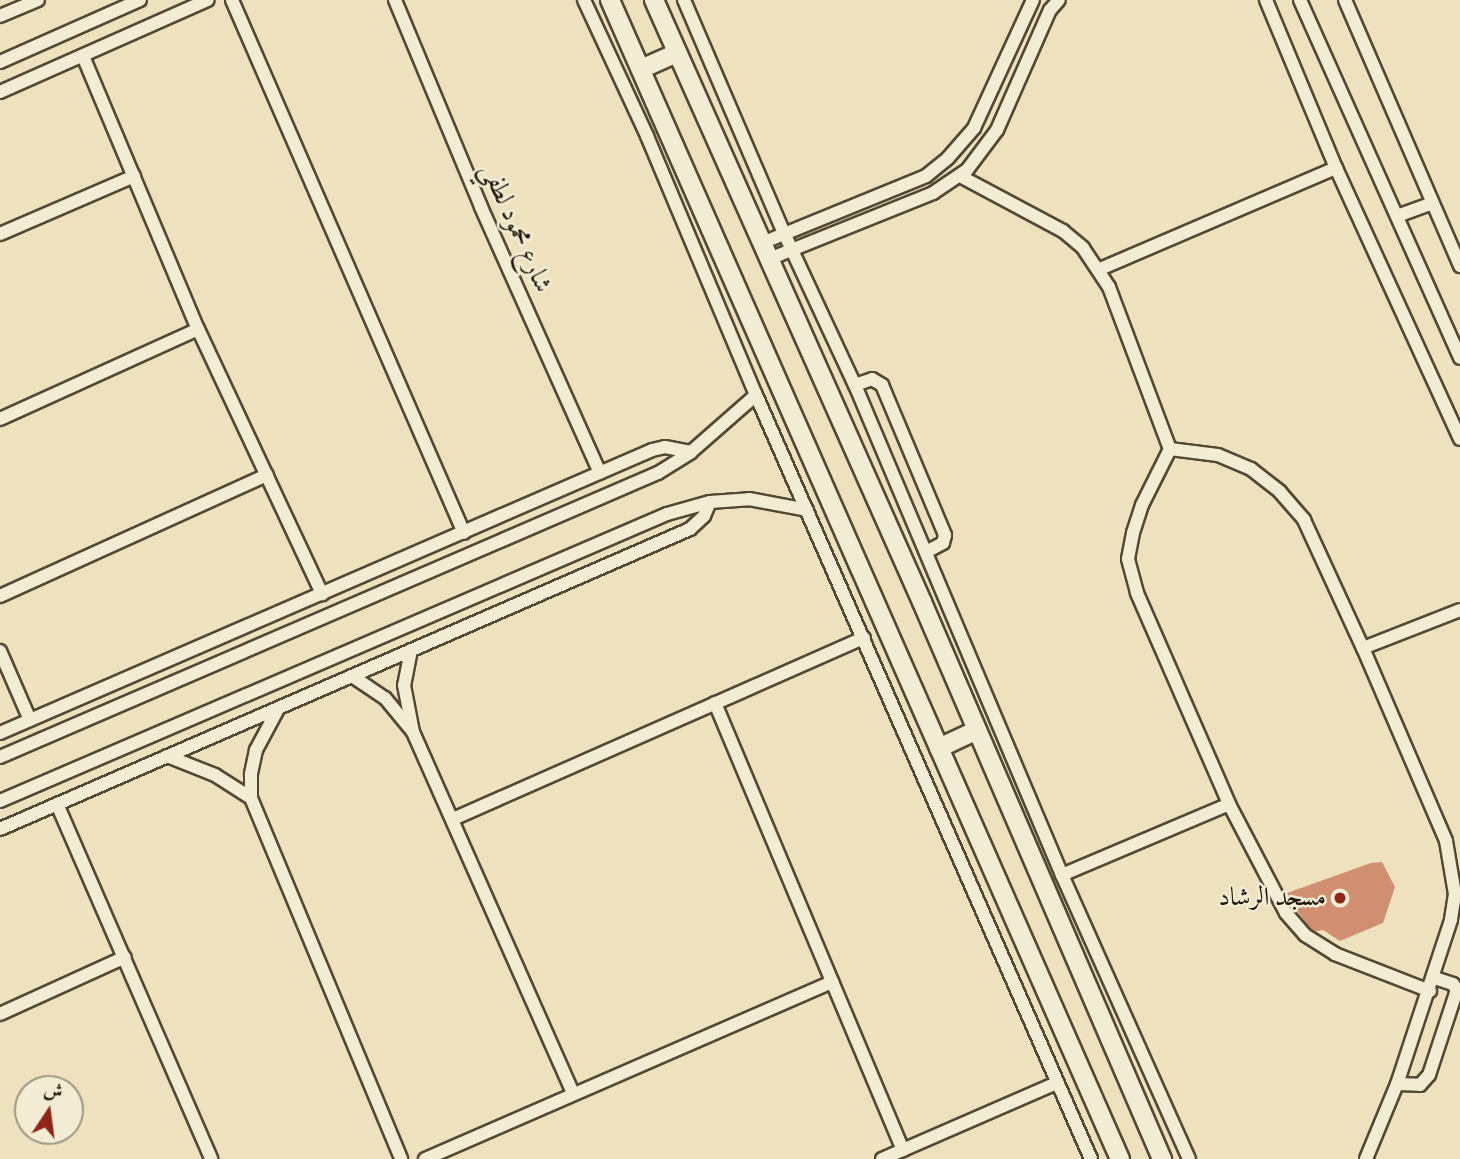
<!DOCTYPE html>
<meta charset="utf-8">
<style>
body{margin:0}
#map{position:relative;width:1460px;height:1159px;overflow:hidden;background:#ede1be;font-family:"IM FELL DW Pica",Amiri,serif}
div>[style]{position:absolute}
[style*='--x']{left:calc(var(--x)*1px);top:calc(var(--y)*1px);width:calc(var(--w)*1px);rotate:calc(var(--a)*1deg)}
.building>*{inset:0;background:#d08f70}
.roads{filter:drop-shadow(2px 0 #534833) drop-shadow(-2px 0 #534833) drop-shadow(0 2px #534833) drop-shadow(0 -2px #534833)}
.street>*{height:12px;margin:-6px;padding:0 6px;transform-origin:6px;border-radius:6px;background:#f3ecd5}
.secondary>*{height:18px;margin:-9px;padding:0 9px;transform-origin:9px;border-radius:9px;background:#f3ecd5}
.dots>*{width:19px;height:19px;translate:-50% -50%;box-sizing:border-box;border:4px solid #f3ecd5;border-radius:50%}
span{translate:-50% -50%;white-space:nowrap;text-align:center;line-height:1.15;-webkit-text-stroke:5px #f3ecd5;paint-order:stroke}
.street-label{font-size:26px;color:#201505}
.poi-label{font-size:26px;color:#201505}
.right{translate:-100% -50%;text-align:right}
.north{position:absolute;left:14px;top:1075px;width:70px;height:70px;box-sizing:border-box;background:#f3ecd5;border:2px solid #9f9682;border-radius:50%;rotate:13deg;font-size:19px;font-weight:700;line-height:28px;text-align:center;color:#201505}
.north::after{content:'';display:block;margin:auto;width:24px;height:32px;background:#8f2418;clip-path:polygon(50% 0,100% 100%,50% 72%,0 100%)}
</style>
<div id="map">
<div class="building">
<i style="clip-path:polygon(1382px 862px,1395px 887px,1383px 923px,1340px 941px,1323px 930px,1313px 932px,1291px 903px,1287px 893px,1371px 863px)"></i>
</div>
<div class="roads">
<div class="street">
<i style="--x:232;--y:0;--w:581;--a:66.48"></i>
<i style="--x:395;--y:0;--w:224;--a:67.4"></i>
<i style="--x:481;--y:207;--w:291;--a:65.9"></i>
<i style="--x:584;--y:0;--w:150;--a:65.1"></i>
<i style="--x:647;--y:136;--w:281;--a:67.2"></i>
<i style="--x:756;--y:395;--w:834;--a:66.32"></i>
<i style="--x:684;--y:0;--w:254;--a:66.8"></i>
<i style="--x:784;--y:233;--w:168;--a:65"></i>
<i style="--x:855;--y:385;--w:532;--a:67.1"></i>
<i style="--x:1062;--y:875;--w:311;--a:65.9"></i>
<i style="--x:1266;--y:0;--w:182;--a:67.4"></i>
<i style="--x:1336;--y:168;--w:298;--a:65.4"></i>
<i style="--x:1300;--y:0;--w:392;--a:65.9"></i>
<i style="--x:1345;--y:0;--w:290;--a:66.6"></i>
<i style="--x:0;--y:16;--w:41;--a:-22.8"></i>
<i style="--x:83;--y:56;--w:296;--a:67.2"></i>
<i style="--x:198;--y:329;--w:293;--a:64.9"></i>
<i style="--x:0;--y:62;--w:153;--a:-23.9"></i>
<i style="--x:0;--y:92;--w:227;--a:-23.9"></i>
<i style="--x:960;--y:176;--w:117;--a:28.1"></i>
<i style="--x:1063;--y:231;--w:26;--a:40"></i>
<i style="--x:1083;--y:248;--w:47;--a:56.3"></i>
<i style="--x:1109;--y:287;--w:173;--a:69.4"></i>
<i style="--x:1170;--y:449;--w:63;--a:116.6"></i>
<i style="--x:1142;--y:505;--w:29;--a:108"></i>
<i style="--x:1133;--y:533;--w:26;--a:101"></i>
<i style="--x:1128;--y:559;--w:35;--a:75"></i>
<i style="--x:1137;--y:593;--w:230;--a:66.4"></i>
<i style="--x:1229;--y:804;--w:123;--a:62.4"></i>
<i style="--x:1286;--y:913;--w:29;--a:49"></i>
<i style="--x:1305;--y:935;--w:36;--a:32"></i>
<i style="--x:1335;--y:954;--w:102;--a:21.3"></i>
<i style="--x:1397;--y:216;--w:37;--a:-20"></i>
<i style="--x:0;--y:234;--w:146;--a:-23.4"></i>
<i style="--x:762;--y:243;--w:177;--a:-22.2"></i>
<i style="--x:926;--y:176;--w:28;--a:-39"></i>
<i style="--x:948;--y:158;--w:40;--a:-49"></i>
<i style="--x:974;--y:128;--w:141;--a:-65.3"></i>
<i style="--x:769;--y:259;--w:177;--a:-21.9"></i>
<i style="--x:933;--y:193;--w:41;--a:-34.1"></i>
<i style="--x:967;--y:170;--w:50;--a:-53.1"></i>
<i style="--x:997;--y:130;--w:131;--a:-66.2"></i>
<i style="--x:1050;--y:10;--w:13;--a:-48"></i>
<i style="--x:1100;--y:269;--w:257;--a:-23.2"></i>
<i style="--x:855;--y:385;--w:18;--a:-19"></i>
<i style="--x:872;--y:379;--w:12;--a:31"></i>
<i style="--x:882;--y:385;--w:163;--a:67.2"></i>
<i style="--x:945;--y:535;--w:8;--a:104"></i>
<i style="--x:943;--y:543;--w:19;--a:152"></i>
<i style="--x:0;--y:419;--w:217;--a:-24.4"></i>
<i style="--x:1170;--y:449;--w:48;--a:7.1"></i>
<i style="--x:1218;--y:455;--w:36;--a:23"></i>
<i style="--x:1251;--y:469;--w:37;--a:38"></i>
<i style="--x:1280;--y:492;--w:37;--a:49"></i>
<i style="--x:1304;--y:520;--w:141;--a:65.3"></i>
<i style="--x:1363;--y:648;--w:210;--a:66.7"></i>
<i style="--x:1446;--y:841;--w:54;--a:80.4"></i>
<i style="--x:1455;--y:894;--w:26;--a:99"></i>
<i style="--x:1451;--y:920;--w:173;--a:108.2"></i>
<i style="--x:1397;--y:1084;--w:81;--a:112.5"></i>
<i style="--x:0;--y:596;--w:293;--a:-24.4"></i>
<i style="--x:1363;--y:648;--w:104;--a:-21.4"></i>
<i style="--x:411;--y:650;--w:36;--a:101"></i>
<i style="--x:404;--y:685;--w:48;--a:79.2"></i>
<i style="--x:413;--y:732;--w:395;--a:66.1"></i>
<i style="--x:0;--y:651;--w:75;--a:66.5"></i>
<i style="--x:352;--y:676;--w:40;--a:34"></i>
<i style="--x:385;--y:698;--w:44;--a:50.5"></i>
<i style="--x:715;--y:703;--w:485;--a:67.2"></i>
<i style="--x:278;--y:709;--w:47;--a:118.2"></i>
<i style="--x:256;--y:750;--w:25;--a:102"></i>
<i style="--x:251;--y:774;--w:24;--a:90"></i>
<i style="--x:251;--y:798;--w:391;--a:67.4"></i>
<i style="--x:0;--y:733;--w:711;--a:-23.46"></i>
<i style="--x:652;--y:450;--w:13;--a:-13"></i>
<i style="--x:665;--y:447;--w:26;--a:11"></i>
<i style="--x:167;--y:756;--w:52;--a:21.6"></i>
<i style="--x:215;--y:775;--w:43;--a:32.6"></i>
<i style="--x:0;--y:757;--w:717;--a:-23.35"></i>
<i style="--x:658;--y:473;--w:39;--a:-32"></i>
<i style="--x:691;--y:452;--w:86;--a:-41.2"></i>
<i style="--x:0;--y:801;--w:726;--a:-23.28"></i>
<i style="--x:667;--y:514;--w:45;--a:-15.6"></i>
<i style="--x:710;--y:502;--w:39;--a:-4"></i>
<i style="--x:749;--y:499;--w:59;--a:10.7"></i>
<i style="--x:57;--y:804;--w:387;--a:66.5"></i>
<i style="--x:453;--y:819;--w:449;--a:-23.8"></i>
<i style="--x:0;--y:829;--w:752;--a:-23.5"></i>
<i style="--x:690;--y:529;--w:19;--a:-43"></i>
<i style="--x:704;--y:516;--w:15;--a:-67"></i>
<i style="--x:1062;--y:875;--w:181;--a:-23"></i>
<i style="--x:0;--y:1014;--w:137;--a:-24.5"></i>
<i style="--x:1397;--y:1084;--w:23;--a:2"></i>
<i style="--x:1420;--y:1085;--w:13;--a:-48"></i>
<i style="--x:1429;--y:1075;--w:89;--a:-71.8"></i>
<i style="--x:1457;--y:990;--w:7;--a:-124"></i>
<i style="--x:1453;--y:984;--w:20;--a:-162"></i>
<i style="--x:425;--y:1159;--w:444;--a:-23.5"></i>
<i style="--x:882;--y:1159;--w:191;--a:-23.5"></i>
</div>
<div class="secondary">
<i style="--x:610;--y:0;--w:1266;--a:66.25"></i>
<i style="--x:654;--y:0;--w:659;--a:66"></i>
<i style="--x:922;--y:602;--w:607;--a:66.69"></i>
<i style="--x:641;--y:69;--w:39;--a:-24"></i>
<i style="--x:939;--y:748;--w:42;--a:-25.3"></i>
</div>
</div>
<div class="dots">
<i style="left:1340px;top:898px;background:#8f2418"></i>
</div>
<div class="street-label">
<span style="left:516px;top:228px;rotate:66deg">شارع محمود لطفي</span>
</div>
<div class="poi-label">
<span class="right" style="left:1326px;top:898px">مسجد الرشاد</span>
</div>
<div class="north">ش</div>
</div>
